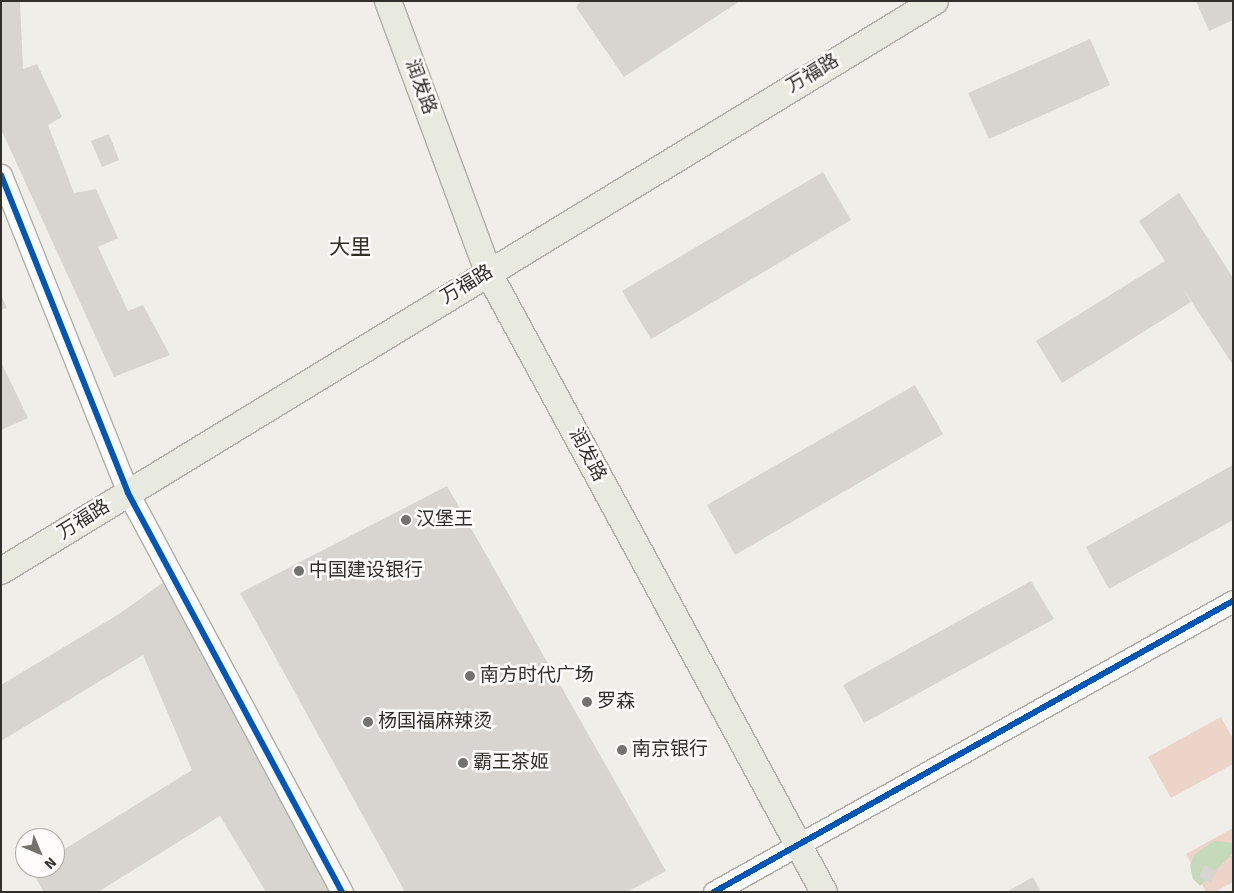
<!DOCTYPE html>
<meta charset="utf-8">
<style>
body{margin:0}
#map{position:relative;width:1234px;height:893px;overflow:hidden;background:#f0eee8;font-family:Signika,"Noto Sans SC",sans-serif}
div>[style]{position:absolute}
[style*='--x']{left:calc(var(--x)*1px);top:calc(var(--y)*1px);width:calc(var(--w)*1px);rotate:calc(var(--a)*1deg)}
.green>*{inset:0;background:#ecd4c8}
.water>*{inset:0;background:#c5dabb}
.building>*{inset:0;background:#d8d5d1}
.roads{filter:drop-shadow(1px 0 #afaea9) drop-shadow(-1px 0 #afaea9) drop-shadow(0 1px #afaea9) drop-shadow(0 -1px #afaea9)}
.minor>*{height:21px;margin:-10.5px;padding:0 10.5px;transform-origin:10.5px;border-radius:10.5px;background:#fdfcfc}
.major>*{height:26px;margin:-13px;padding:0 13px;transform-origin:13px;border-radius:13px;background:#e8e9df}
.cycleway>*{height:6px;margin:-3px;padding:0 3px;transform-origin:3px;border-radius:3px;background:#0057b8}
.dots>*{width:14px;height:14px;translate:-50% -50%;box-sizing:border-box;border:2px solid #fefdfb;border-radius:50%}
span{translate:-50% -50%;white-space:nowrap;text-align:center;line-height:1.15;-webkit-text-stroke:5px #fefdfb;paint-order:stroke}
.street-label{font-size:19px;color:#302f2a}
.poi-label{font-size:19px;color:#302f2a}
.left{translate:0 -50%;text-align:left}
.quarter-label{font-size:21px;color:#312e25}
.frame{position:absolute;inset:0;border:2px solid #302f2a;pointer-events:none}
.north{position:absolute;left:15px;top:828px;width:50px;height:50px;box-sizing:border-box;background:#fefdfb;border:1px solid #acaba7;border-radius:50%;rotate:135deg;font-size:14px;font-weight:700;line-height:20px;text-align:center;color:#302f2a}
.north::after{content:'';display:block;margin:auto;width:18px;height:22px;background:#73726c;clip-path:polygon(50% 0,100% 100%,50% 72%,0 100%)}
</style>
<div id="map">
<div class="green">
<i style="clip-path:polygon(1221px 717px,1233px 739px,1233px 764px,1171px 798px,1148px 757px)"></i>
<i style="clip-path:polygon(1233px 828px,1233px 882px,1215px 892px,1206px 892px,1186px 854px)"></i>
</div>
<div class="water">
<i style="clip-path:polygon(1214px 841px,1233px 843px,1233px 853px,1200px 886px,1193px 879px,1190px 865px,1195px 854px)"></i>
</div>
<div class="building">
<i style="clip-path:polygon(1px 1px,20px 1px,23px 69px,37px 64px,62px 117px,48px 125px,74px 193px,96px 189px,118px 238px,98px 247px,128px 311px,143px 305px,170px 355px,114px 377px,1px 129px)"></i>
<i style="clip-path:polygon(581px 1px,740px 1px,624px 77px,576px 7px)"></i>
<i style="clip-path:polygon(1196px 1px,1233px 1px,1233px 20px,1209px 31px)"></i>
<i style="clip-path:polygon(1090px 39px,1110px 85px,989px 139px,968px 93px)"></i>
<i style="clip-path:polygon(109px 134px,119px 160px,102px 167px,91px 141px)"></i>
<i style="clip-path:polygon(823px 172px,851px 220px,651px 339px,622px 291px)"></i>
<i style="clip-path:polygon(1179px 193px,1233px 278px,1233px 365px,1182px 287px,1191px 302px,1062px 383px,1036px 341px,1165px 261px,1139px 221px)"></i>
<i style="clip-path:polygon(1px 295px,7px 308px,1px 310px)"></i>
<i style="clip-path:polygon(1px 362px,28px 418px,1px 430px)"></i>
<i style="clip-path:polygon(915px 385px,943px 434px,735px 555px,707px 505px)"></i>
<i style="clip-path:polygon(1233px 465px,1233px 520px,1109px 589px,1086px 547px)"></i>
<i style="clip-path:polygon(447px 486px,666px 871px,627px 892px,405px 892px,240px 593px)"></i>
<i style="clip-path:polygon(171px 577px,333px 892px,266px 892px,220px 816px,98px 892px,44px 892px,31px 870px,55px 868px,55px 855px,192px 770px,143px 655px,1px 741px,1px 685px,119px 614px)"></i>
<i style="clip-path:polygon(1031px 581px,1054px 619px,864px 723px,843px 685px)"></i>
<i style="clip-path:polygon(1205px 865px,1217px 871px,1211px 883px,1199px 877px)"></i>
<i style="clip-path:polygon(1033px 877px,1041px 892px,1006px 892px)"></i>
</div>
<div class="roads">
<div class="minor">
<i style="--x:1;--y:175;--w:342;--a:68.2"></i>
<i style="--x:128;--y:493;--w:453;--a:61.8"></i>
<i style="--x:714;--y:892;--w:595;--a:-29.28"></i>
</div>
<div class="major">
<i style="--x:388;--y:1;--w:289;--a:69.7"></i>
<i style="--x:488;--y:272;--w:705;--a:61.55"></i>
<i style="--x:1;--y:571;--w:1094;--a:-31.39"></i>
</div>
</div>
<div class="cycleway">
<i style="--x:1;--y:175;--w:342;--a:68.2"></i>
<i style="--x:128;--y:493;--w:453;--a:61.8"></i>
<i style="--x:714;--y:892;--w:595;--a:-29.28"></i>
</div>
<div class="dots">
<i style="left:406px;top:520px;background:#73726c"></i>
<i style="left:299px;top:571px;background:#73726c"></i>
<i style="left:470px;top:676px;background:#73726c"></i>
<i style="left:587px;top:702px;background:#73726c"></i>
<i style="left:368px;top:722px;background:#73726c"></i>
<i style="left:622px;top:750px;background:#73726c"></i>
<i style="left:463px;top:763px;background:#73726c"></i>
</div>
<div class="street-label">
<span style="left:813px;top:74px;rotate:-31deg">万福路</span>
<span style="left:420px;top:87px;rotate:70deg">润发路</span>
<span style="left:467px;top:285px;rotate:-31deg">万福路</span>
<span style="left:587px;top:455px;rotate:62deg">润发路</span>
<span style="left:84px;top:520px;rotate:-32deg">万福路</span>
</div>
<div class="poi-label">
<span class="left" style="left:416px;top:520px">汉堡王</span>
<span class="left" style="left:309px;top:571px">中国建设银行</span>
<span class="left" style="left:480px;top:676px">南方时代广场</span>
<span class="left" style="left:597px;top:702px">罗森</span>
<span class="left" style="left:378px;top:722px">杨国福麻辣烫</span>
<span class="left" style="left:632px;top:750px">南京银行</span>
<span class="left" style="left:473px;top:763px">霸王茶姬</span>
</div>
<div class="quarter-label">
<span style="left:350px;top:247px">大里</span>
</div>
<div class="frame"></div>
<div class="north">N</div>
</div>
